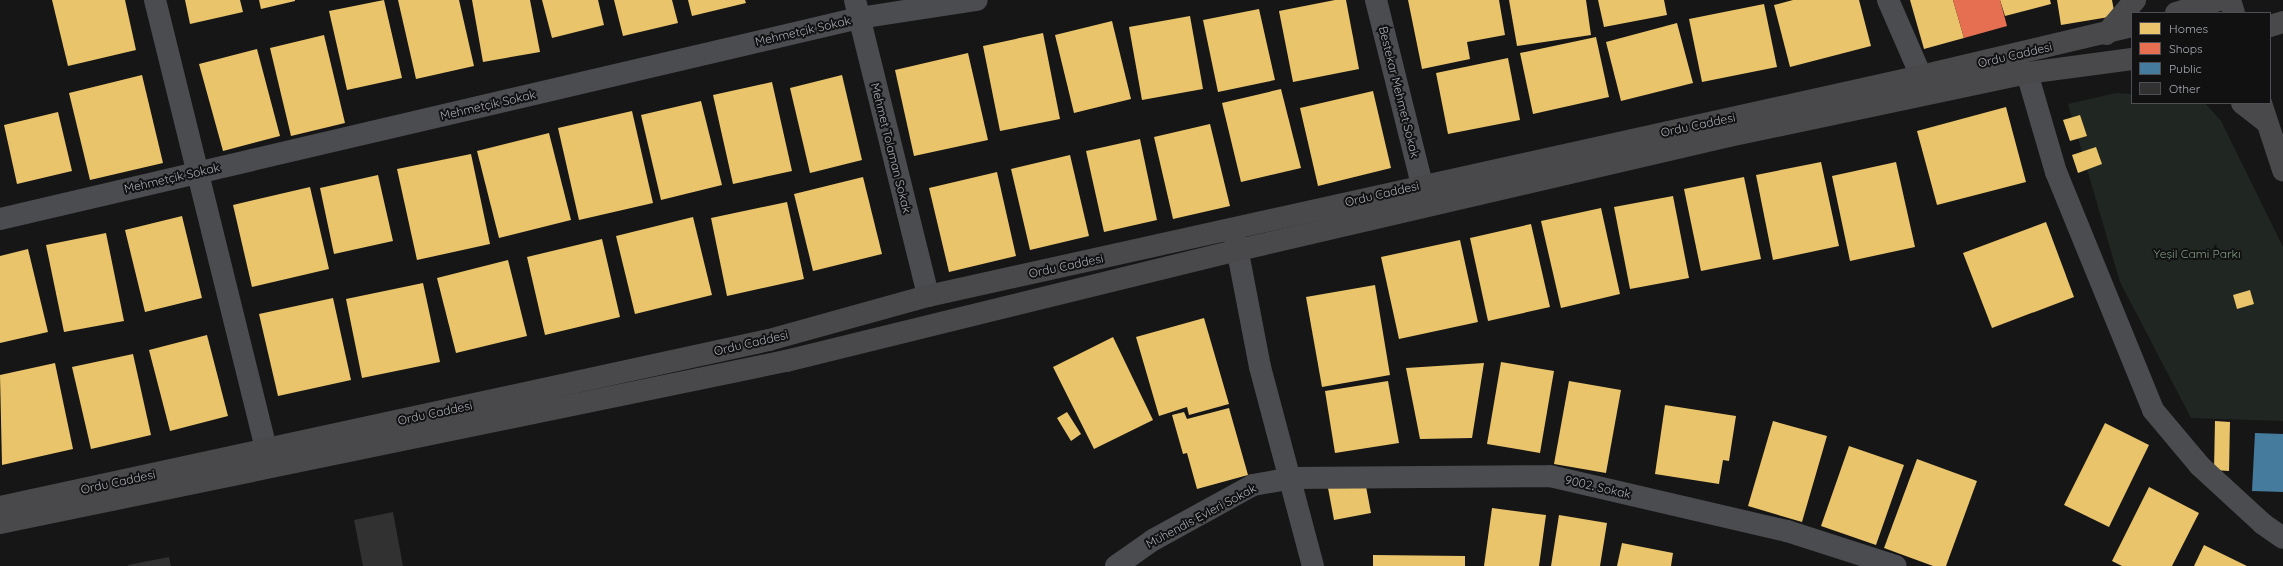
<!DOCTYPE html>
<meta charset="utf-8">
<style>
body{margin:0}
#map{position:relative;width:2283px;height:566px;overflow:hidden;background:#161617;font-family:Quicksand,sans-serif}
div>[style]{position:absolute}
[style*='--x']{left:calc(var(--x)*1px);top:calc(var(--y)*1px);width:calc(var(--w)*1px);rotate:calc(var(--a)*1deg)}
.green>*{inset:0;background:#202621}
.homes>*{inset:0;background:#e9c46a}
.shops>*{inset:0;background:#e76f51}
.public>*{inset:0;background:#457b9d}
.building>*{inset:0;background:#313132}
.street>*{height:22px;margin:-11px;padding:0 11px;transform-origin:11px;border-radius:11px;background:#4b4c4f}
.primary>*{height:22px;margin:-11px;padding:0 11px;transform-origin:11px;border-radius:11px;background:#49494b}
span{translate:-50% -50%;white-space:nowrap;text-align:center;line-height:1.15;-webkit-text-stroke:4px #111112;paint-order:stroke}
.street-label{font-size:12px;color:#a9adb6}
.park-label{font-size:12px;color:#839e85}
.legend{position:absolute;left:2131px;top:12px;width:140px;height:92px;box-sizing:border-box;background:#111112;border:1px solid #4e4f54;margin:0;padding:5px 7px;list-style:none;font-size:12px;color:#a9adb6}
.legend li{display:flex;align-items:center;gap:8px;height:20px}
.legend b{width:20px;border:1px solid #4e4f54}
</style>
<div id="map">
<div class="green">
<i style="clip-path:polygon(2116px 93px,2132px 94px,2132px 103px,2205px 103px,2221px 121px,2283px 247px,2283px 421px,2191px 418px,2120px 282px,2068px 104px)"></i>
</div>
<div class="homes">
<i style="clip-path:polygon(52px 0,125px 0,136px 50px,68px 66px)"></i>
<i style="clip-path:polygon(185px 0,240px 0,243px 12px,190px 24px)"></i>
<i style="clip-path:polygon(259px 0,295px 0,295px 1px,261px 9px)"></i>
<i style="clip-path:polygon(384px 0,402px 78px,347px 90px,329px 11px)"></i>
<i style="clip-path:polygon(398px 0,459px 0,474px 66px,416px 79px)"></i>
<i style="clip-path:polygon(472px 0,530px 0,540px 52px,483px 62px)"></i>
<i style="clip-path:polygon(542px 0,598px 0,604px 25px,552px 38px)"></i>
<i style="clip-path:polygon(614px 0,672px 0,678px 23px,623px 36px)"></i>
<i style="clip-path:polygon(688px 0,745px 0,746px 3px,692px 16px)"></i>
<i style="clip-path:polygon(1335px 0,1346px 0,1359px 69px,1293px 82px,1279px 11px)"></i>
<i style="clip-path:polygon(1408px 0,1499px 0,1505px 35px,1467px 42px,1470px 59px,1422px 69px)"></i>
<i style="clip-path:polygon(1509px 0,1586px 0,1591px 35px,1517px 46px)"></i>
<i style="clip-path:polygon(1598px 0,1664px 0,1667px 15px,1604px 27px)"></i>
<i style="clip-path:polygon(1793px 0,1859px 0,1871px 46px,1790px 67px,1774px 5px)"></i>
<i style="clip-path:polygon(1910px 0,1953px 0,1964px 38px,1924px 49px)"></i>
<i style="clip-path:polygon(2000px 0,2050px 0,2051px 4px,2005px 16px)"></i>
<i style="clip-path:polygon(2057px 0,2112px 0,2115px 16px,2061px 25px)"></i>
<i style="clip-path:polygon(1764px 4px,1777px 67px,1702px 82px,1689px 19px)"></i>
<i style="clip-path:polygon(1259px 9px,1275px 80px,1218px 92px,1203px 20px)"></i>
<i style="clip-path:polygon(1190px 16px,1203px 89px,1142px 100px,1129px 27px)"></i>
<i style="clip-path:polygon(1112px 21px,1131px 99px,1074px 113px,1055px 35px)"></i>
<i style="clip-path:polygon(1677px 23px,1693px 83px,1621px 101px,1606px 42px)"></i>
<i style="clip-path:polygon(1043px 33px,1060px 119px,1000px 131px,983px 46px)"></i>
<i style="clip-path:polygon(324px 35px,345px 123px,291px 136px,270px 48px)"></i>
<i style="clip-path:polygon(1596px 37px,1609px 97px,1533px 114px,1520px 53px)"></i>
<i style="clip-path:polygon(257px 49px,280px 136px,223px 151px,199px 64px)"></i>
<i style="clip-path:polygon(968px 53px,988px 140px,914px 156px,895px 70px)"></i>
<i style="clip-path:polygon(1508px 58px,1520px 120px,1448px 134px,1436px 73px)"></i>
<i style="clip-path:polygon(142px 75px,163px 163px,90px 180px,69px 93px)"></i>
<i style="clip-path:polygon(842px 75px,862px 160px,810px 173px,790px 88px)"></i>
<i style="clip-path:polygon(772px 82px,792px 171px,733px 184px,713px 95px)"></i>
<i style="clip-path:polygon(1281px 89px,1301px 168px,1241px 182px,1222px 103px)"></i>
<i style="clip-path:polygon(1373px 91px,1391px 168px,1318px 186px,1300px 108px)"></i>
<i style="clip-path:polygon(701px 101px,722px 185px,661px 200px,641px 115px)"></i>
<i style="clip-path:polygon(2006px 107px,2026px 182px,1937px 205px,1917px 131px)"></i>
<i style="clip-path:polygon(632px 111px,653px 203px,579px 220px,558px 128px)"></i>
<i style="clip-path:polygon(58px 112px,72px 171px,17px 184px,4px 125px)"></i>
<i style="clip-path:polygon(2080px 115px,2087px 136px,2070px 141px,2063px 120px)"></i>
<i style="clip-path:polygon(1210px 124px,1230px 206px,1173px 219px,1154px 137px)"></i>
<i style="clip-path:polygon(549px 133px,571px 220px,499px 238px,477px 151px)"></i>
<i style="clip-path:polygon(1140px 139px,1157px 220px,1104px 232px,1086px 151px)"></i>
<i style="clip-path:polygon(2096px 147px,2102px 164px,2078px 173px,2072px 155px)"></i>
<i style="clip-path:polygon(471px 154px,490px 244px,417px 260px,397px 169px)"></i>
<i style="clip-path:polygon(1070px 155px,1089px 236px,1030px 250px,1011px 169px)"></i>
<i style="clip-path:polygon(1821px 162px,1839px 246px,1773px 260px,1756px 175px)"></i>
<i style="clip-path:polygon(1896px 162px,1915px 247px,1850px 261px,1832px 176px)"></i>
<i style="clip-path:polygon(997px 172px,1016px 256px,949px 272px,929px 188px)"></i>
<i style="clip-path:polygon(378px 175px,393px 241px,334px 254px,320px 188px)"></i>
<i style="clip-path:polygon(863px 177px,882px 254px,813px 271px,794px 194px)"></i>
<i style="clip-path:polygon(1744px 177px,1761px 259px,1701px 271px,1684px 189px)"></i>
<i style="clip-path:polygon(310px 187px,329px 269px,252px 287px,233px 205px)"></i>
<i style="clip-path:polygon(1673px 196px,1689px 278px,1630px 289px,1614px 207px)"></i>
<i style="clip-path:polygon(787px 202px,804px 279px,727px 296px,711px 218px)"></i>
<i style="clip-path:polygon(1601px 208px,1620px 294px,1561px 308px,1541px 221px)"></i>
<i style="clip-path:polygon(182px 216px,202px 298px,145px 312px,125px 230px)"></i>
<i style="clip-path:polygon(693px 217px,712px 295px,635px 314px,616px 236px)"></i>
<i style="clip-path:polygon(2046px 222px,2074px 297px,1992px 328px,1963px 253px)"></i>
<i style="clip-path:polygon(1531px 224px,1550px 307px,1488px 321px,1470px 238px)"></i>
<i style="clip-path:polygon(106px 233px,124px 321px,64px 332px,46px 245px)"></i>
<i style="clip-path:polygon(602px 239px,620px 317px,545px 335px,527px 257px)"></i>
<i style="clip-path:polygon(1460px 240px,1478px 322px,1399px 339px,1381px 257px)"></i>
<i style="clip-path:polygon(28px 249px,48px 332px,0 343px,0 256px)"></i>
<i style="clip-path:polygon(508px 260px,527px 336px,456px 353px,437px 278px)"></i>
<i style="clip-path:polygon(423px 283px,440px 362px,362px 378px,346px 299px)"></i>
<i style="clip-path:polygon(1375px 285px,1390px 375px,1322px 387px,1306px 297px)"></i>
<i style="clip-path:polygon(2250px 290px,2254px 304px,2237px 309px,2233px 295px)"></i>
<i style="clip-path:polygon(333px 298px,351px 380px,278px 396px,259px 314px)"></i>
<i style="clip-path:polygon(1204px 318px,1229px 404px,1189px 415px,1187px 407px,1159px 416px,1136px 337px)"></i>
<i style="clip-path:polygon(207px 335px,228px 416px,170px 431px,149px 350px)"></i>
<i style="clip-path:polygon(1113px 337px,1153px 420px,1094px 449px,1053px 367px)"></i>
<i style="clip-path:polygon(133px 354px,151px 435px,91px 449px,72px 367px)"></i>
<i style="clip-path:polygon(1501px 362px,1554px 371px,1540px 453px,1487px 444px)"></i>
<i style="clip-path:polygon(55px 363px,73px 449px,2px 465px,0 375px)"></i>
<i style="clip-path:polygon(1484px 363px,1472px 438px,1420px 439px,1406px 368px)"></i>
<i style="clip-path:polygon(1388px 381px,1399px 443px,1335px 453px,1325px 391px)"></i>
<i style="clip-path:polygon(1569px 381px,1621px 390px,1606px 473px,1554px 464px)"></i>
<i style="clip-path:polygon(1665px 405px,1736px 416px,1729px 461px,1723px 460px,1719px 484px,1655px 474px)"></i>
<i style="clip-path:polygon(1229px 408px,1248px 475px,1197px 489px,1187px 453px,1183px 454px,1172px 415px,1184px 412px,1187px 419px)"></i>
<i style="clip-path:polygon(1067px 412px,1081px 434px,1071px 441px,1057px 418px)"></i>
<i style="clip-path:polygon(1773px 421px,1827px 436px,1802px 522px,1748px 506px)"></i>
<i style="clip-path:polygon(2215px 421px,2230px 422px,2229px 471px,2214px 470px)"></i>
<i style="clip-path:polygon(2105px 423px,2149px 445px,2109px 527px,2064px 505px)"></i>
<i style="clip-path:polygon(1849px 446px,1904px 465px,1876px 545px,1821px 526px)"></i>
<i style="clip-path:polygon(1917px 459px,1977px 481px,1946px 566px,1933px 566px,1884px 548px)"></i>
<i style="clip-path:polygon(1365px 481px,1371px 513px,1334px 520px,1328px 488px)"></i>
<i style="clip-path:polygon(2149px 487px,2199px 513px,2172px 566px,2122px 566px,2112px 561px)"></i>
<i style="clip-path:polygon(1492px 508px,1546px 515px,1539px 566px,1484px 566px)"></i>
<i style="clip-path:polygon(1559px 515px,1607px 523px,1600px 566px,1551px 566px)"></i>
<i style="clip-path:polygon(1622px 543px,1673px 553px,1671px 566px,1617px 566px)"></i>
<i style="clip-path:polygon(2204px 545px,2247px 566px,2194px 566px)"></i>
<i style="clip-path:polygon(1373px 555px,1465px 556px,1465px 566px,1373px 566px)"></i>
</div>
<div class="shops">
<i style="clip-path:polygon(1953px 0,2000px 0,2007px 26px,1964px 38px)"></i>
</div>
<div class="public">
<i style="clip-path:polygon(2255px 433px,2283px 434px,2283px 492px,2252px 491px)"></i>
</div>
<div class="building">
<i style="clip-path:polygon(393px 512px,403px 566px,363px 566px,354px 520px)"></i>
<i style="clip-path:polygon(169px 557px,171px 566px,128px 566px,128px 565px)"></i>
</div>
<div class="street">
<i style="--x:155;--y:0;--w:463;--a:76.1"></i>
<i style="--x:855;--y:0;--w:305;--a:76.1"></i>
<i style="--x:1376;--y:0;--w:191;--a:76"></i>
<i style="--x:1888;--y:0;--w:83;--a:66.5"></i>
<i style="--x:2027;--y:73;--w:103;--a:73.7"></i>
<i style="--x:2056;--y:172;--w:257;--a:67.8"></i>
<i style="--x:2153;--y:410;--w:73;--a:50"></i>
<i style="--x:2200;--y:466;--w:86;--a:42.6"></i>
<i style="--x:2263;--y:524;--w:24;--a:35"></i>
<i style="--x:0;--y:219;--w:882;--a:-13.17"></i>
<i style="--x:859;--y:18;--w:119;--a:-8.7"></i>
<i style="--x:1234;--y:232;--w:137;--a:79.1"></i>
<i style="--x:1260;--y:367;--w:206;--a:75.1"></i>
<i style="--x:1116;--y:566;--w:45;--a:-35.1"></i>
<i style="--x:1153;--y:540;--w:114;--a:-28.8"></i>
<i style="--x:1253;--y:485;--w:39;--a:-10"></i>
<i style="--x:1291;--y:478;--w:259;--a:-0.4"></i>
<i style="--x:1550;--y:476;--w:243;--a:13.1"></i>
<i style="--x:1787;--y:531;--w:114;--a:17.8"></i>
</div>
<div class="primary">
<i style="--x:2230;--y:0;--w:14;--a:73"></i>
<i style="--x:2176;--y:13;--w:45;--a:-16.8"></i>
<i style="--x:2270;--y:26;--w:14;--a:-17"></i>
<i style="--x:2106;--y:34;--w:45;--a:-49.5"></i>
<i style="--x:2242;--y:103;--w:31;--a:38"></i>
<i style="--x:2261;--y:103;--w:71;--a:71.8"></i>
<i style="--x:0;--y:507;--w:787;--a:-12.25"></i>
<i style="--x:769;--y:340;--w:165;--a:-15.5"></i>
<i style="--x:928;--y:296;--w:1017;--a:-12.49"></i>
<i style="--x:1921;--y:76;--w:217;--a:-13.3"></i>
<i style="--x:0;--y:523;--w:803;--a:-11.65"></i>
<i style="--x:786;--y:361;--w:466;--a:-13.8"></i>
<i style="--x:1239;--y:250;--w:503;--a:-13.1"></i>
<i style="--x:1729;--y:136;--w:305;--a:-11.9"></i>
<i style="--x:2027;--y:73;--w:106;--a:-7.6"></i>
</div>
<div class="street-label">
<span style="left:803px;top:31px;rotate:-13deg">Mehmetçik Sokak</span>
<span style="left:2015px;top:55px;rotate:-13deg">Ordu Caddesi</span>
<span style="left:1399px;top:92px;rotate:76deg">Bestekar Mehmet Sokak</span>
<span style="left:488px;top:105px;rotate:-13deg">Mehmetçik Sokak</span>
<span style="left:1698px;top:125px;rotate:-12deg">Ordu Caddesi</span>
<span style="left:891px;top:148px;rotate:76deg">Mehmet Tolaman Sokak</span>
<span style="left:172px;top:178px;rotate:-13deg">Mehmetçik Sokak</span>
<span style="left:1382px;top:194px;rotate:-13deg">Ordu Caddesi</span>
<span style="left:1066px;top:266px;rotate:-12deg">Ordu Caddesi</span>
<span style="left:751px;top:343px;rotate:-13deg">Ordu Caddesi</span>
<span style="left:435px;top:413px;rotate:-12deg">Ordu Caddesi</span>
<span style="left:118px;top:482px;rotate:-12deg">Ordu Caddesi</span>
<span style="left:1598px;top:487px;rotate:13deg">9002. Sokak</span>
<span style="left:1201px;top:516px;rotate:-28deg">Mühendis Evleri Sokak</span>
</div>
<div class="park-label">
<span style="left:2197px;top:254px">Yeşil Cami Parkı</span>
</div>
<ul class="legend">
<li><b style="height:11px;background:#e9c46a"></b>Homes</li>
<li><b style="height:11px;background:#e76f51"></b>Shops</li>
<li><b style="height:11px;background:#457b9d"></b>Public</li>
<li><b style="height:11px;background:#313132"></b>Other</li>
</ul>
</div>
